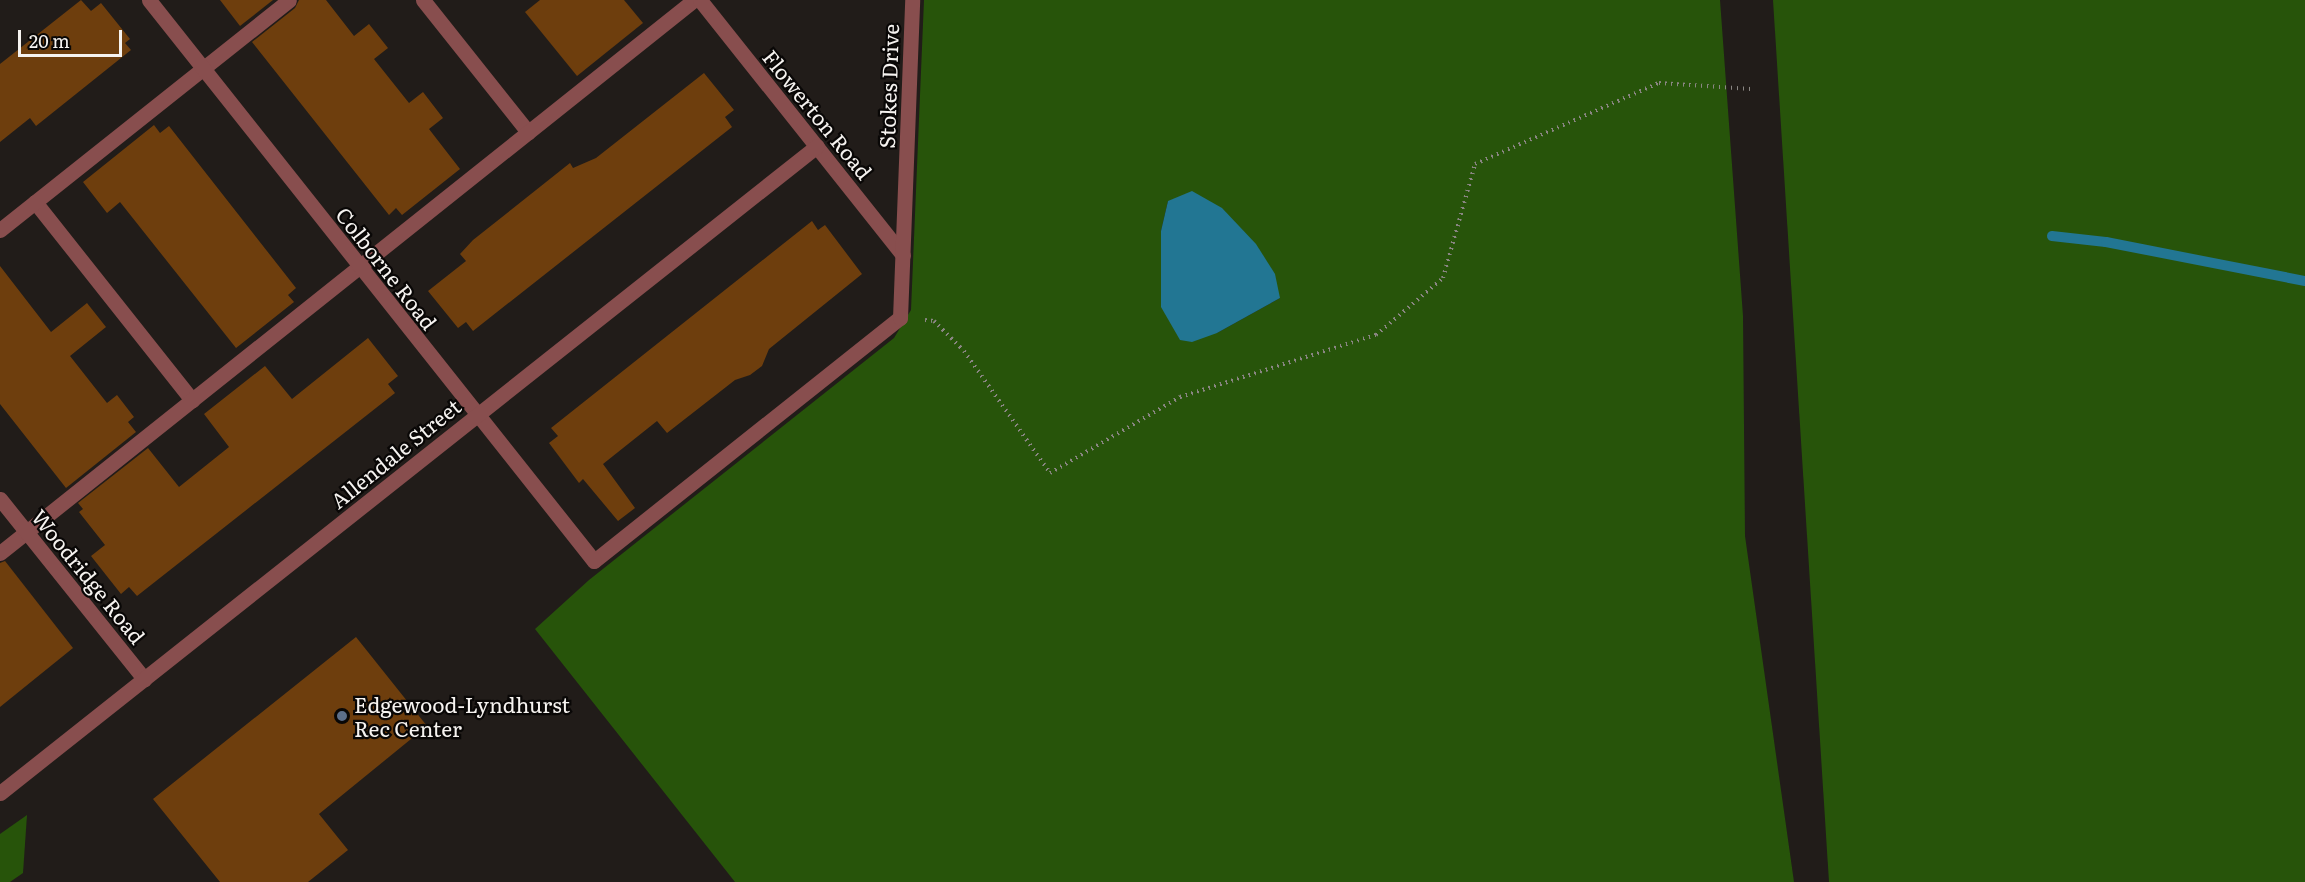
<!DOCTYPE html>
<style>
body{margin:0}
#map{position:relative;width:2305px;height:882px;overflow:hidden;background:#211c19;font-family:Literata,serif}
div>[style]{position:absolute}
[style*='--x']{left:calc(var(--x)*1px);top:calc(var(--y)*1px);width:calc(var(--w)*1px);rotate:calc(var(--a)*1deg)}
.forest>*{inset:0;background:#27540a}
.water>*{inset:0;background:#227693}
.stream>*{height:10px;margin:-5px;padding:0 5px;transform-origin:5px;border-radius:5px;background:#227693}
.building>*{inset:0;background:#6e3e0d}
.path>*{height:4px;margin-top:-2px;transform-origin:0;background:repeating-linear-gradient(90deg,#8a8683 0 1.5px,transparent 0 6px)}
.service>*{height:15px;margin:-7.5px;padding:0 7.5px;transform-origin:7.5px;border-radius:7.5px;background:#884e4e}
.minor>*{height:15px;margin:-7.5px;padding:0 7.5px;transform-origin:7.5px;border-radius:7.5px;background:#884e4e}
.dots>*{width:16px;height:16px;translate:-50% -50%;box-sizing:border-box;border:3px solid #090706;border-radius:50%}
span{translate:-50% -50%;white-space:nowrap;text-align:center;line-height:1.15;-webkit-text-stroke:4.5px #090706;paint-order:stroke}
.street-label{font-size:21px;color:#f6f3f0}
.poi-label{font-size:21px;color:#f6f3f0}
.left{translate:0 -50%;text-align:left}
.scale{position:absolute;left:18px;top:30px;width:104px;height:27px;box-sizing:border-box;border:3px solid #f6f3f0;border-top:0;padding-left:8px;font-size:18px;line-height:21px;white-space:nowrap;color:#f6f3f0;-webkit-text-stroke:4px #090706;paint-order:stroke}
</style>
<div id="map">
<div class="forest">
<i style="clip-path:polygon(evenodd,924px 0,1720px 0,1743px 316px,1745px 536px,1794px 882px,735px 882px,535px 629px,589px 580px,894px 338px,911px 310px,924px 0,1168px 201px,1280px 298px,1217px 333px,1162px 307px,1161px 231px,1168px 201px)"></i>
<i style="clip-path:polygon(1773px 0,2305px 0,2305px 882px,1829px 882px)"></i>
<i style="clip-path:polygon(27px 815px,23px 873px,10px 882px,0 882px,0 834px)"></i>
</div>
<div class="water">
<i style="clip-path:polygon(1192px 191px,1222px 208px,1256px 244px,1275px 274px,1280px 298px,1217px 333px,1192px 342px,1180px 340px,1161px 307px,1161px 231px,1168px 201px)"></i>
</div>
<div class="stream">
<i style="--x:2052;--y:236;--w:54;--a:6.3"></i>
<i style="--x:2106;--y:242;--w:203;--a:11.1"></i>
</div>
<div class="building">
<i style="clip-path:polygon(81px 0,91px 11px,101px 3px,130px 39px,125px 43px,131px 50px,36px 126px,30px 118px,0 142px,0 64px)"></i>
<i style="clip-path:polygon(220px 0,273px 0,240px 26px)"></i>
<i style="clip-path:polygon(299px 0,326px 0,354px 36px,369px 24px,388px 48px,374px 59px,409px 103px,423px 92px,443px 118px,429px 129px,460px 169px,402px 215px,396px 208px,389px 215px,252px 42px,295px 8px)"></i>
<i style="clip-path:polygon(540px 0,624px 0,643px 23px,577px 76px,525px 12px)"></i>
<i style="clip-path:polygon(704px 73px,734px 110px,725px 117px,732px 127px,473px 331px,466px 322px,458px 328px,428px 291px,466px 261px,460px 254px,473px 240px,570px 163px,573px 168px,596px 158px)"></i>
<i style="clip-path:polygon(154px 125px,160px 133px,169px 126px,296px 288px,288px 295px,294px 302px,236px 348px,120px 202px,107px 213px,83px 182px)"></i>
<i style="clip-path:polygon(812px 221px,818px 230px,825px 225px,862px 274px,769px 349px,762px 366px,750px 375px,735px 380px,667px 433px,657px 421px,603px 464px,635px 508px,618px 521px,583px 479px,579px 483px,549px 443px,558px 436px,551px 428px)"></i>
<i style="clip-path:polygon(0 266px,51px 332px,87px 303px,106px 327px,70px 356px,107px 403px,117px 395px,134px 417px,128px 422px,136px 432px,66px 488px,0 404px)"></i>
<i style="clip-path:polygon(368px 338px,398px 376px,388px 384px,395px 393px,137px 596px,129px 587px,121px 594px,91px 556px,105px 545px,79px 512px,83px 509px,78px 503px,148px 448px,179px 487px,229px 447px,204px 414px,265px 366px,292px 399px)"></i>
<i style="clip-path:polygon(5px 561px,73px 648px,0 707px,0 563px)"></i>
<i style="clip-path:polygon(356px 637px,427px 726px,319px 814px,348px 850px,308px 882px,220px 882px,153px 799px)"></i>
</div>
<div class="path">
<i style="--x:925;--y:320;--w:9;--a:6"></i>
<i style="--x:934;--y:321;--w:42;--a:45"></i>
<i style="--x:964;--y:351;--w:149;--a:54.8"></i>
<i style="--x:1050;--y:473;--w:151;--a:-30.3"></i>
<i style="--x:1180;--y:397;--w:206;--a:-17.6"></i>
<i style="--x:1376;--y:335;--w:88;--a:-40.4"></i>
<i style="--x:1443;--y:278;--w:118;--a:-74.3"></i>
<i style="--x:1475;--y:164;--w:201;--a:-23.8"></i>
<i style="--x:1659;--y:83;--w:92;--a:3.7"></i>
</div>
<div class="service">
<i style="--x:423;--y:0;--w:169;--a:51.5"></i>
<i style="--x:35;--y:202;--w:253;--a:51.6"></i>
<i style="--x:0;--y:230;--w:369;--a:-38.5"></i>
<i style="--x:0;--y:553;--w:887;--a:-38.55"></i>
<i style="--x:594;--y:561;--w:391;--a:-38.5"></i>
</div>
<div class="minor">
<i style="--x:149;--y:0;--w:716;--a:51.58"></i>
<i style="--x:700;--y:0;--w:326;--a:51.5"></i>
<i style="--x:900;--y:318;--w:318;--a:-87.8"></i>
<i style="--x:0;--y:499;--w:231;--a:51.3"></i>
<i style="--x:0;--y:793;--w:1042;--a:-38.38"></i>
</div>
<div class="dots">
<i style="left:342px;top:716px;background:#5c6f8a"></i>
</div>
<div class="street-label">
<span style="left:888px;top:86px;rotate:-88deg">Stokes Drive</span>
<span style="left:818px;top:114px;rotate:51deg">Flowerton Road</span>
<span style="left:387px;top:268px;rotate:52deg">Colborne Road</span>
<span style="left:395px;top:453px;rotate:-39deg">Allendale Street</span>
<span style="left:89px;top:576px;rotate:51deg">Woodridge Road</span>
</div>
<div class="poi-label">
<span class="left" style="left:354px;top:716px">Edgewood-Lyndhurst<br>Rec Center</span>
</div>
<div class="scale">20 m</div>
</div>
